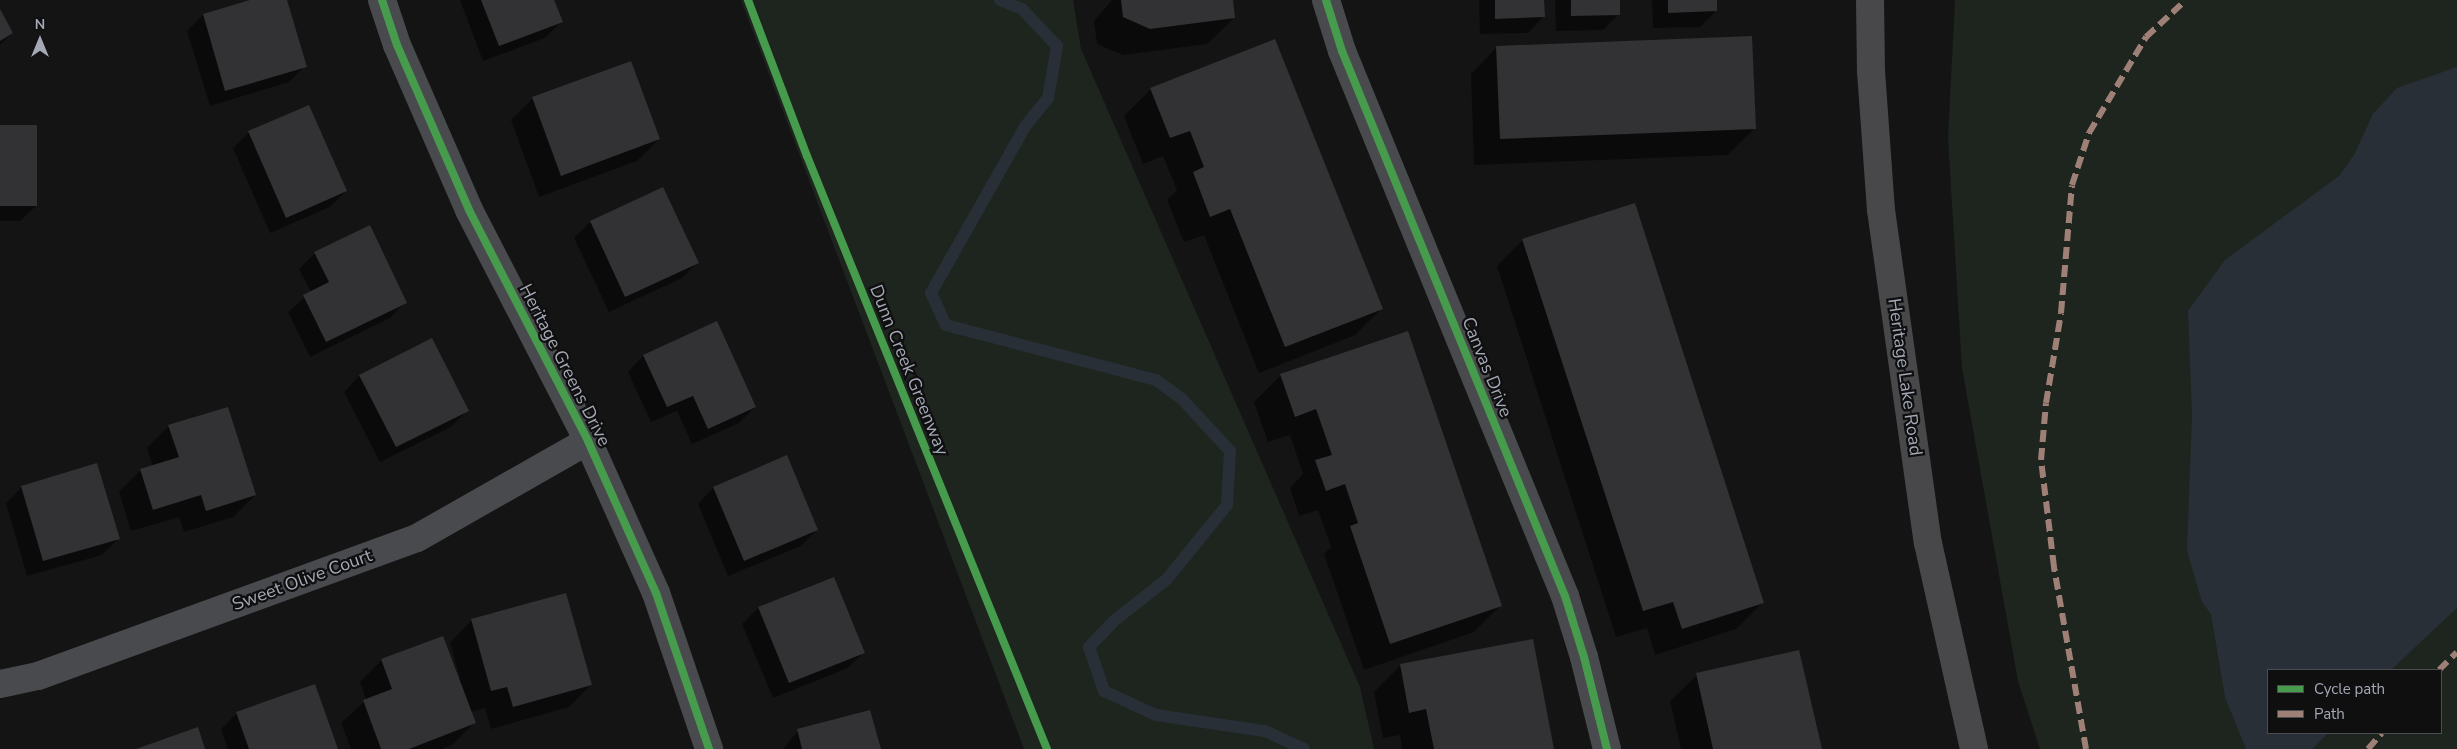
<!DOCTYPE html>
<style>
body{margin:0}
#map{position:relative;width:2457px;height:749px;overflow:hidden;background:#141415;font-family:"Nunito Sans",sans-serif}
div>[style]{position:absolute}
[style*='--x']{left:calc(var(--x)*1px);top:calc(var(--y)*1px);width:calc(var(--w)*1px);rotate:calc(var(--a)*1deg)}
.green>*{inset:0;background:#1e251f}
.water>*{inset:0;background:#282f36}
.shadow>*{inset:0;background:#0007}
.stream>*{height:12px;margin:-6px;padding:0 6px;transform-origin:6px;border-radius:6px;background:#282f36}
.building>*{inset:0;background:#323234}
.street>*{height:28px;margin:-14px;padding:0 14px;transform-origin:14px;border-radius:14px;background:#494a4d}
.secondary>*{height:28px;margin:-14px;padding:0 14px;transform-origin:14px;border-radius:14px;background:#48484b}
.quiet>*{height:6px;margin-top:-3px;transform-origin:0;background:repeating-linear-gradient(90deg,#9e8076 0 12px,transparent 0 18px)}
.cycleway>*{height:8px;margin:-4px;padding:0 4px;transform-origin:4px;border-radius:4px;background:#469c4c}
span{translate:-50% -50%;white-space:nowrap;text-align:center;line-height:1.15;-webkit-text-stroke:4.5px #0f0f10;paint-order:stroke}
.street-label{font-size:18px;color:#a5a9b6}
.legend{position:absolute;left:2267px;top:669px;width:175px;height:65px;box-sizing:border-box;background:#0f0f10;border:1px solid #4b4d52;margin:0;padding:6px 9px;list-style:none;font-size:15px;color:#a5a9b6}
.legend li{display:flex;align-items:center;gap:10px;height:25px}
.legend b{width:25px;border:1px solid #4b4d52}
.north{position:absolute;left:15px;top:15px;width:50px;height:50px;-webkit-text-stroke:4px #0f0f10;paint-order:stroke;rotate:0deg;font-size:14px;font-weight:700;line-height:20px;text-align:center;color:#a5a9b6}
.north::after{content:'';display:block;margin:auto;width:18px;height:22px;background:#a5a9b6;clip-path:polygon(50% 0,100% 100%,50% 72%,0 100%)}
</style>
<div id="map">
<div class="green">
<i style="clip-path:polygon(741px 0,1073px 0,1081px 49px,1360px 687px,1374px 749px,1024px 749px)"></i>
<i style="clip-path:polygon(evenodd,1955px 0,2457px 0,2457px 749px,2040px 749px,2018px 681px,1962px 368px,1948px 138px,1955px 0,2268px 670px,2441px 670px,2441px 733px,2268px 733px,2268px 670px)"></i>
</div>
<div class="water">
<i style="clip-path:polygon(2457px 67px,2457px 608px,2391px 670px,2268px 670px,2268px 733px,2328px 733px,2312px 749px,2246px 749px,2225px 697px,2211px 614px,2202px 602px,2187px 551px,2192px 414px,2188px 311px,2225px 260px,2339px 176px,2354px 155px,2373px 114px,2397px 88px)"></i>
</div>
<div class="shadow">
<i style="clip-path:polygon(255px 0,286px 0,305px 66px,289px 82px,210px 106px,187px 31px,203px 15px)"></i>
<i style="clip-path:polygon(460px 0,553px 0,561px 22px,545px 38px,483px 61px)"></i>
<i style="clip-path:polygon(1112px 0,1232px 0,1234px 18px,1207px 44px,1123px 55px,1097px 44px,1094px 21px)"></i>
<i style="clip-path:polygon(1479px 0,1543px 0,1543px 17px,1528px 33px,1480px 34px)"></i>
<i style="clip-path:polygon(1555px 0,1618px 0,1619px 14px,1603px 30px,1556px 31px)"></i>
<i style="clip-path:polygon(1652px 0,1715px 0,1716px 11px,1700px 27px,1653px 28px)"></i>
<i style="clip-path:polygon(0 12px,12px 33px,0 45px)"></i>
<i style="clip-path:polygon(1497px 47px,1754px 129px,1728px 155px,1474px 165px,1471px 74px)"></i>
<i style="clip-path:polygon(1151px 89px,1381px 309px,1355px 335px,1259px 373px,1204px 235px,1184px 242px,1167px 200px,1177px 190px,1163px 156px,1143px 164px,1124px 116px)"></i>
<i style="clip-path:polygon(533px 98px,659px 139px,637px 161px,539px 197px,511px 120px)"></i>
<i style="clip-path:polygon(0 126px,36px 206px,20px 221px,0 221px)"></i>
<i style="clip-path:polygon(249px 132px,346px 191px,330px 207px,270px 233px,233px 148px)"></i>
<i style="clip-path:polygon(663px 188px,698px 262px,682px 278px,609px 312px,574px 238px,590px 222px)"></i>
<i style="clip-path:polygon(1523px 240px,1762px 603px,1736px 629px,1655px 655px,1647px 628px,1616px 637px,1497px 266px)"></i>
<i style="clip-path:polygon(315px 253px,405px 302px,390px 318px,310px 357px,288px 312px,311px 292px,299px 269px)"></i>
<i style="clip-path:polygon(1407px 332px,1500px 606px,1474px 632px,1364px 670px,1324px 554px,1331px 547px,1318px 510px,1299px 516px,1290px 488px,1303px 474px,1290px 435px,1268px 442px,1254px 402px,1281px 375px)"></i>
<i style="clip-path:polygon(643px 356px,755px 407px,739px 423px,692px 444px,677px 411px,651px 422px,628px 372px)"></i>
<i style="clip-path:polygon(359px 376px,467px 411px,451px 427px,380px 462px,344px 392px)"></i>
<i style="clip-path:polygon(169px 426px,255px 495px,233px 517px,184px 532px,179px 517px,131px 531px,119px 492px,141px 470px,153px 467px,147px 448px)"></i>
<i style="clip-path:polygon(22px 487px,118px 539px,102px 555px,27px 576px,6px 503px)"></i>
<i style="clip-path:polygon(713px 488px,817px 530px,801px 546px,728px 576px,698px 504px)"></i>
<i style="clip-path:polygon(833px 578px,864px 652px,848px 668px,773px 698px,742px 624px,758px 608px)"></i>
<i style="clip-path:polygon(472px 620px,591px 685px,569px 707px,491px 729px,485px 708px,470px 712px,474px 723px,452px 745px,442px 749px,351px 749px,341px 723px,366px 700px,360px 682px,382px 660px,460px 679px,450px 643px)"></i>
<i style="clip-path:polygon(1401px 665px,1553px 749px,1402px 749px,1400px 735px,1383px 738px,1374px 692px)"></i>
<i style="clip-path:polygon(1697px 675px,1820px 749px,1681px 749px,1670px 701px)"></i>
<i style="clip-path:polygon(237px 713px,337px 749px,228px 749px,221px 729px)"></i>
<i style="clip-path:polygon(798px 731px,880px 749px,783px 749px)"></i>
</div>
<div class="stream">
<i style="--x:1000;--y:0;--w:24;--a:22"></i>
<i style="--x:1022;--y:9;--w:51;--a:46.6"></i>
<i style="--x:1057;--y:46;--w:53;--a:99.8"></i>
<i style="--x:1048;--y:98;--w:35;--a:129"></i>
<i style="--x:1026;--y:125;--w:193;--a:119.5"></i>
<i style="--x:931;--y:293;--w:35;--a:65"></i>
<i style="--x:946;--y:325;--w:217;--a:14.7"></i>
<i style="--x:1156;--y:380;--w:32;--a:36"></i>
<i style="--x:1182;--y:399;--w:71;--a:47.3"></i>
<i style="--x:1230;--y:451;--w:54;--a:93.2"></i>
<i style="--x:1227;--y:505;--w:95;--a:129"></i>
<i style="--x:1167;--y:579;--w:66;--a:141.7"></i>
<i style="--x:1115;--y:620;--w:37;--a:134"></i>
<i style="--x:1089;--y:647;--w:46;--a:71.2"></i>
<i style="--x:1104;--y:691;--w:57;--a:24.8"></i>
<i style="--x:1156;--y:715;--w:110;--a:8.4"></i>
<i style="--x:1265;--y:731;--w:43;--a:24.8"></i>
</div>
<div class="building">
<i style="clip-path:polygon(250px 0,287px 0,307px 67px,225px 91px,203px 14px)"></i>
<i style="clip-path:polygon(481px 0,554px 0,563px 22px,499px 46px)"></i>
<i style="clip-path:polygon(1121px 0,1233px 0,1235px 18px,1150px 29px,1123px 17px)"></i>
<i style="clip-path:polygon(1495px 0,1544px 0,1545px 17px,1495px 19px)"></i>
<i style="clip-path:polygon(1571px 0,1620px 0,1620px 15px,1571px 16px)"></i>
<i style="clip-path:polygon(1668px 0,1717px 0,1717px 11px,1668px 13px)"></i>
<i style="clip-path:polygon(0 9px,13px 33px,0 41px)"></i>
<i style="clip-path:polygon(1752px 36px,1756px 129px,1500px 139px,1496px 46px)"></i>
<i style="clip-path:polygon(1275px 39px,1383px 309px,1285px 347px,1230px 209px,1210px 217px,1193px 172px,1204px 167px,1190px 131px,1170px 138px,1150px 88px)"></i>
<i style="clip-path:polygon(631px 61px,660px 139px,561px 176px,532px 97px)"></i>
<i style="clip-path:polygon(309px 105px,347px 191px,286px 218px,248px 131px)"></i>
<i style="clip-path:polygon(0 125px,37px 125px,37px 206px,0 206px)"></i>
<i style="clip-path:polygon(663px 187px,699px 263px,625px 297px,590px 221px)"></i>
<i style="clip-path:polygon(1635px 203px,1764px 603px,1682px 629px,1673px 602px,1643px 611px,1522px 239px)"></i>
<i style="clip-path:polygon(370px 225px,407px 303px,326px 342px,303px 295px,329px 282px,314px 252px)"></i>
<i style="clip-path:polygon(717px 321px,756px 407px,708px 429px,693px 396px,667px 407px,643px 355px)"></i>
<i style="clip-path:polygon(1408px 331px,1502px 606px,1390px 644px,1350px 526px,1358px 523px,1345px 484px,1326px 491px,1315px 460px,1332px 455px,1316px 409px,1295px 417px,1280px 374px)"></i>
<i style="clip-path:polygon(432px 338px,469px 411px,396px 447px,359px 375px)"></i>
<i style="clip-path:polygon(228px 407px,256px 495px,206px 511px,201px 495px,153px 510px,140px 469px,179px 457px,168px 425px)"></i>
<i style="clip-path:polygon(787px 455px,818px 530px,744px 561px,713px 487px)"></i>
<i style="clip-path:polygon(97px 463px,120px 539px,43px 561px,21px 486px)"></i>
<i style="clip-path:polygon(834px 577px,865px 653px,789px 683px,758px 607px)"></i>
<i style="clip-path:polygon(566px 593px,592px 685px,513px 707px,507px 687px,491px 691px,471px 619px)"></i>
<i style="clip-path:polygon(443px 636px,476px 723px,409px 749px,381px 749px,363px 700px,392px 689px,381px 659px)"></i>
<i style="clip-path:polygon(1533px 639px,1554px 749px,1434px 749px,1426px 709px,1409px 713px,1400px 664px)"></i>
<i style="clip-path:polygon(1799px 650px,1822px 749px,1713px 749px,1696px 673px)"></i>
<i style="clip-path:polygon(315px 684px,338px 749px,249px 749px,236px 712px)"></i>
<i style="clip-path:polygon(870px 710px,881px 749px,802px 749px,797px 729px)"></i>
<i style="clip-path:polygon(198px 727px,205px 749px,136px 749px)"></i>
</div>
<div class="street">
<i style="--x:382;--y:0;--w:47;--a:71.6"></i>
<i style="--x:397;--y:45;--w:180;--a:66.4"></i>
<i style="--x:469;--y:210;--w:260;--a:62.7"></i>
<i style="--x:588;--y:441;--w:167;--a:65.9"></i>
<i style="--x:656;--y:593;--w:165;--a:71.2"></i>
<i style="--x:1326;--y:0;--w:53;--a:72.6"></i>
<i style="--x:1342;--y:51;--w:589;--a:67.75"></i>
<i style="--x:1565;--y:596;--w:64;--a:72.7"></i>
<i style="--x:1584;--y:657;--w:95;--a:76"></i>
<i style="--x:0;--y:684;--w:39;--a:-12"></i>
<i style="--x:38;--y:676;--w:403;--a:-20"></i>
<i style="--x:417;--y:538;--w:197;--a:-29.6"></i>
</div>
<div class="secondary">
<i style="--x:1870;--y:0;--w:71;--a:89.2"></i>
<i style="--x:1871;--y:71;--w:139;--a:85.9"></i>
<i style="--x:1881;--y:210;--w:336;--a:82"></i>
<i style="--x:1928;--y:543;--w:211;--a:77.4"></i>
</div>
<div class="quiet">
<i style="--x:2439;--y:670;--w:25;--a:-45"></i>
<i style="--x:2086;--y:749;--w:185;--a:-100"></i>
<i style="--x:2054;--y:567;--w:108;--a:-96.9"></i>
<i style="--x:2041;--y:460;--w:57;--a:-85"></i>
<i style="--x:2046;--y:403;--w:91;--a:-80.5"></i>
<i style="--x:2061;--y:313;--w:128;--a:-85.1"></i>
<i style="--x:2072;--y:185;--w:55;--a:-71.9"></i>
<i style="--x:2089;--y:133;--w:112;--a:-59.3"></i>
<i style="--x:2146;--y:37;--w:54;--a:-42.8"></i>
<i style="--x:2368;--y:749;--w:21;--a:-49"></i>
</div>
<div class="cycleway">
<i style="--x:382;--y:0;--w:47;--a:71.6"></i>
<i style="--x:397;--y:45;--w:180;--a:66.4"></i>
<i style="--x:469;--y:210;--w:260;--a:62.7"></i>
<i style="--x:588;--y:441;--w:167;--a:65.9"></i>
<i style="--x:656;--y:593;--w:165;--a:71.2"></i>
<i style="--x:748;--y:0;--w:167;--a:69.3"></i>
<i style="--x:807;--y:156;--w:640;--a:67.97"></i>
<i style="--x:1326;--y:0;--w:53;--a:72.6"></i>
<i style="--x:1342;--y:51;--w:589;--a:67.75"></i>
<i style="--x:1565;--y:596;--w:64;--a:72.7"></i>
<i style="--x:1584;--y:657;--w:95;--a:76"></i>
</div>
<div class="street-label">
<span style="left:565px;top:365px;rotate:63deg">Heritage Greens Drive</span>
<span style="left:1487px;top:367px;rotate:68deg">Canvas Drive</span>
<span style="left:909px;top:370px;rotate:68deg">Dunn Creek Greenway</span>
<span style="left:1905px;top:377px;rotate:82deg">Heritage Lake Road</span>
<span style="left:302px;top:580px;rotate:-20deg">Sweet Olive Court</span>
</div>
<ul class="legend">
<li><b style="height:6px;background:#469c4c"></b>Cycle path</li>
<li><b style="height:6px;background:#9e8076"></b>Path</li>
</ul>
<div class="north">N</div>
</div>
